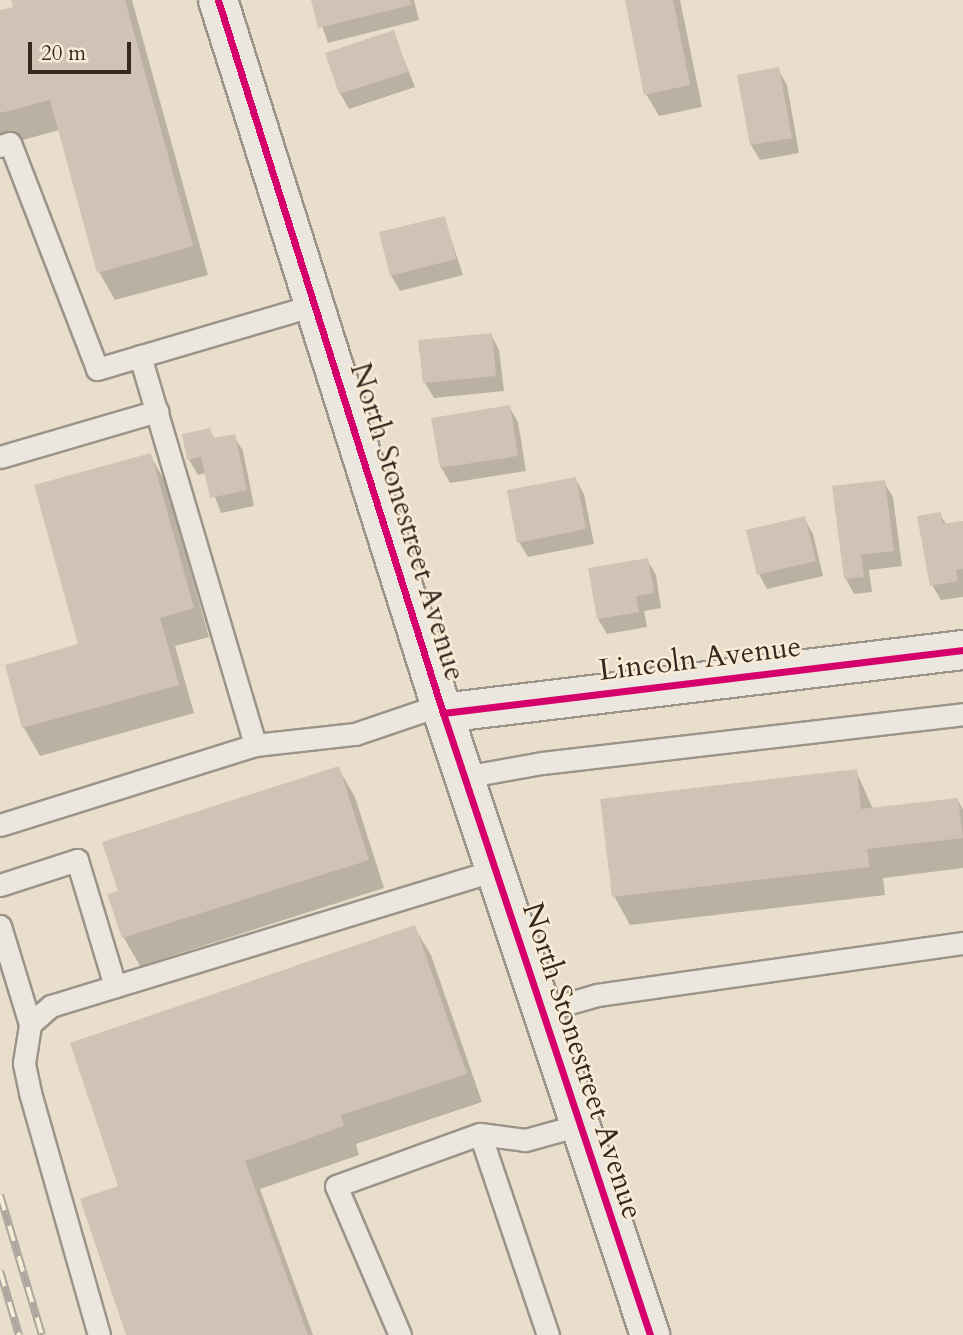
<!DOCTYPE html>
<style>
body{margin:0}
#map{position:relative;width:963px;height:1335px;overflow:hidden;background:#e9decc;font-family:Cardo,serif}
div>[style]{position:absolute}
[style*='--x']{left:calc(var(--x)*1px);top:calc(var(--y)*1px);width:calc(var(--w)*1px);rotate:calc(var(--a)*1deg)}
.shadow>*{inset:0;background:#0003}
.building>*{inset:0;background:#d2c2b6}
.roads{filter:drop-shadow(2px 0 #9c9489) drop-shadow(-2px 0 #9c9489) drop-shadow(0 2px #9c9489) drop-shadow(0 -2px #9c9489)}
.lane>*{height:21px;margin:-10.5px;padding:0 10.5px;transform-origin:10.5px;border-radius:10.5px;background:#ece7de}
.street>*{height:38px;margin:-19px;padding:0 19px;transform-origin:19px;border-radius:19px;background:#ece7de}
.rail>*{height:8px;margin-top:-4px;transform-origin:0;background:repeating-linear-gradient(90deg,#f8ecd6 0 16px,#aca69f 0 32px);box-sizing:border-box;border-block:2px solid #aca69f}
.cycleway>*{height:7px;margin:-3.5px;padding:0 3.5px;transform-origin:3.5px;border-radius:3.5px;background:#d6006c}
span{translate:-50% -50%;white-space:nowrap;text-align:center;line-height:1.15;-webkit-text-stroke:5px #f8ecd6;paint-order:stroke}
.street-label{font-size:30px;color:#382720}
.scale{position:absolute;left:28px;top:42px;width:103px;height:32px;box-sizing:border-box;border:4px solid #382720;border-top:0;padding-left:9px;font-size:21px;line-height:24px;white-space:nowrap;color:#382720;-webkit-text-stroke:5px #f8ecd6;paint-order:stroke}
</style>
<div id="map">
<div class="shadow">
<i style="clip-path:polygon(13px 0,132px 0,208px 275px,115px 300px,99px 272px,60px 130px,0 146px,0 12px,15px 8px)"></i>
<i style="clip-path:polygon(313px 0,414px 0,419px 20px,328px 43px)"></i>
<i style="clip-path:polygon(627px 0,680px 0,702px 107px,659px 116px,646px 94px)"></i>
<i style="clip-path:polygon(393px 32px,415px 87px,349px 109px,340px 93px)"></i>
<i style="clip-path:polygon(778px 69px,787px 85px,799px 153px,760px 160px,751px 145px)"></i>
<i style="clip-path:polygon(444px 218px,463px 275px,400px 291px,391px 275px)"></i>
<i style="clip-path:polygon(491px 334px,499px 350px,504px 391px,434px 398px,425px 383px,420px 342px)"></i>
<i style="clip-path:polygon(509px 407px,518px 422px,526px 471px,450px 483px,441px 467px)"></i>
<i style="clip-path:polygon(210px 430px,215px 440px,234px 436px,243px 451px,254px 506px,221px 513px,206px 473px,198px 475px,189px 460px)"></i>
<i style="clip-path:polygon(150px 455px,166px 483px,209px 637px,175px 646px,194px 713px,40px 756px,24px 728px,7px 666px,80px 646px)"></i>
<i style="clip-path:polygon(575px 478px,584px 494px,594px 544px,528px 557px,519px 542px)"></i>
<i style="clip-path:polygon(884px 482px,893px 497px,902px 566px,869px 570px,872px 592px,854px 594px,846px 579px)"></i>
<i style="clip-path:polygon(940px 514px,947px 526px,963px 523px,963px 597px,941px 600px,932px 585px)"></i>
<i style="clip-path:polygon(804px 518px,813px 534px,823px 576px,767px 589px,759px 574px)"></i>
<i style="clip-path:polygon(647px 560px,656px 575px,661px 608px,644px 611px,647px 627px,607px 634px,598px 619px)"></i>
<i style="clip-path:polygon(338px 768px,355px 797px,384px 888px,140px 966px,124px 938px,110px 895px)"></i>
<i style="clip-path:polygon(856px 771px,873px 809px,957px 799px,963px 809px,963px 868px,883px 878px,885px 895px,630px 925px,614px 896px)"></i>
<i style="clip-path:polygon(414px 927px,431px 955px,482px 1102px,356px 1144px,359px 1155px,260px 1189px,313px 1335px,128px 1335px,121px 1187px)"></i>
</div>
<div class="building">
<i style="clip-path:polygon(11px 0,125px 0,193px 246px,97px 273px,50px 100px,0 113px,0 10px,13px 7px)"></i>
<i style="clip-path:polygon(311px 0,410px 0,411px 5px,318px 28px)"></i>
<i style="clip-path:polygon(625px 0,673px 0,690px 85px,644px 95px)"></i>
<i style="clip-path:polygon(394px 30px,408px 72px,339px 94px,325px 53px)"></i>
<i style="clip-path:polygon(779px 67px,792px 138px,750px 145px,737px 75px)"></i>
<i style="clip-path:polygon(445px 216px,456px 259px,390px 276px,379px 232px)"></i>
<i style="clip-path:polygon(492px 333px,496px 376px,423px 383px,418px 340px)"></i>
<i style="clip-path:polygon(510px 405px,518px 456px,440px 468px,431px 418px)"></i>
<i style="clip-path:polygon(210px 428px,213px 438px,235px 434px,247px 490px,210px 498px,201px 457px,187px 460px,182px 434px)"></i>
<i style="clip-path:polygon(151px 453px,194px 608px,160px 618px,179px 685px,22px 728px,5px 665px,78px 644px,34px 485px)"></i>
<i style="clip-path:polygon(576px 477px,586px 529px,517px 543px,507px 490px)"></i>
<i style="clip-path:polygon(885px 480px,894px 551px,861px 555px,864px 577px,844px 579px,832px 486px)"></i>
<i style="clip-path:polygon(941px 512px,943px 524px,963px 521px,963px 569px,956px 570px,958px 581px,930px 586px,917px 516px)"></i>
<i style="clip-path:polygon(805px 516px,816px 561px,757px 575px,746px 530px)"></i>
<i style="clip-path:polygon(648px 558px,654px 593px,636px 596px,639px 612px,597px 619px,588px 568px)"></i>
<i style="clip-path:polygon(339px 766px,369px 860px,122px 938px,107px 894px,118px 891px,102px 842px)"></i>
<i style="clip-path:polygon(857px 769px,861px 809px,958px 798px,963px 838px,867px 849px,870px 867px,612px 897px,600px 799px)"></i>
<i style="clip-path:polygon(415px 925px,467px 1074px,341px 1115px,344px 1126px,245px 1161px,308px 1335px,126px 1335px,80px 1199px,118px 1186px,70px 1043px)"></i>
</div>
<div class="roads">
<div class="lane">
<i style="--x:0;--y:146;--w:10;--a:-17"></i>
<i style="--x:10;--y:143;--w:242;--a:68.9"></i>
<i style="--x:97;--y:369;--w:226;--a:-16.4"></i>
<i style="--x:140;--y:356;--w:406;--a:73.5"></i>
<i style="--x:255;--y:745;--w:101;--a:-6.3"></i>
<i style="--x:355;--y:734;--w:90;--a:-18.8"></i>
<i style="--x:0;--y:457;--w:164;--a:-16.3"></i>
<i style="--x:464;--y:777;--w:79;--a:-10.2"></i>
<i style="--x:542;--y:763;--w:424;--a:-6.6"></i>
<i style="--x:0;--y:825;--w:267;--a:-17.4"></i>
<i style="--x:0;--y:885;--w:81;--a:-18"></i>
<i style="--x:77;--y:860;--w:132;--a:73.2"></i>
<i style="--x:0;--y:926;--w:102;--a:73"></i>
<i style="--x:542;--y:1011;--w:57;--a:-16.2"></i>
<i style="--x:597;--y:995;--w:370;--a:-8.1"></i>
<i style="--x:480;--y:1134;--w:212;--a:71.3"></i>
<i style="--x:99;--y:1335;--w:253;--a:-105.9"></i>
<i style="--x:30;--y:1092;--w:30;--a:-102"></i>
<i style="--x:24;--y:1063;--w:39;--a:-81"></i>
<i style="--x:30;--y:1024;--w:28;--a:-41"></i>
<i style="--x:51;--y:1006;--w:464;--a:-17"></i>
<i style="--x:400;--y:1335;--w:162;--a:-113.2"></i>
<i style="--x:336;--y:1186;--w:153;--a:-19.9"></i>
<i style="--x:480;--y:1134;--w:45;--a:7.6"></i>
<i style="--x:525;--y:1140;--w:57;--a:-15.3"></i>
</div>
<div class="street">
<i style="--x:218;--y:0;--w:748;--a:72.49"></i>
<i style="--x:443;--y:713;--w:656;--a:71.59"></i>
<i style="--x:443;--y:713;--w:524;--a:-6.91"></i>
</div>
</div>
<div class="rail">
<i style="--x:0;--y:1195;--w:146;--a:73.3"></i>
<i style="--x:0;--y:1271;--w:67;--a:73.5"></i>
</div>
<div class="cycleway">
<i style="--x:218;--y:0;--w:748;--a:72.49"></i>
<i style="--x:443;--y:713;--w:656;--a:71.59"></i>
<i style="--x:443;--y:713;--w:524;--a:-6.91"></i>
</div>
<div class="street-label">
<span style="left:407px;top:522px;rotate:73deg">North Stonestreet Avenue</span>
<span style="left:700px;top:659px;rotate:-7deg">Lincoln Avenue</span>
<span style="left:582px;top:1061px;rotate:72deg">North Stonestreet Avenue</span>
</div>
<div class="scale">20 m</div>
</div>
